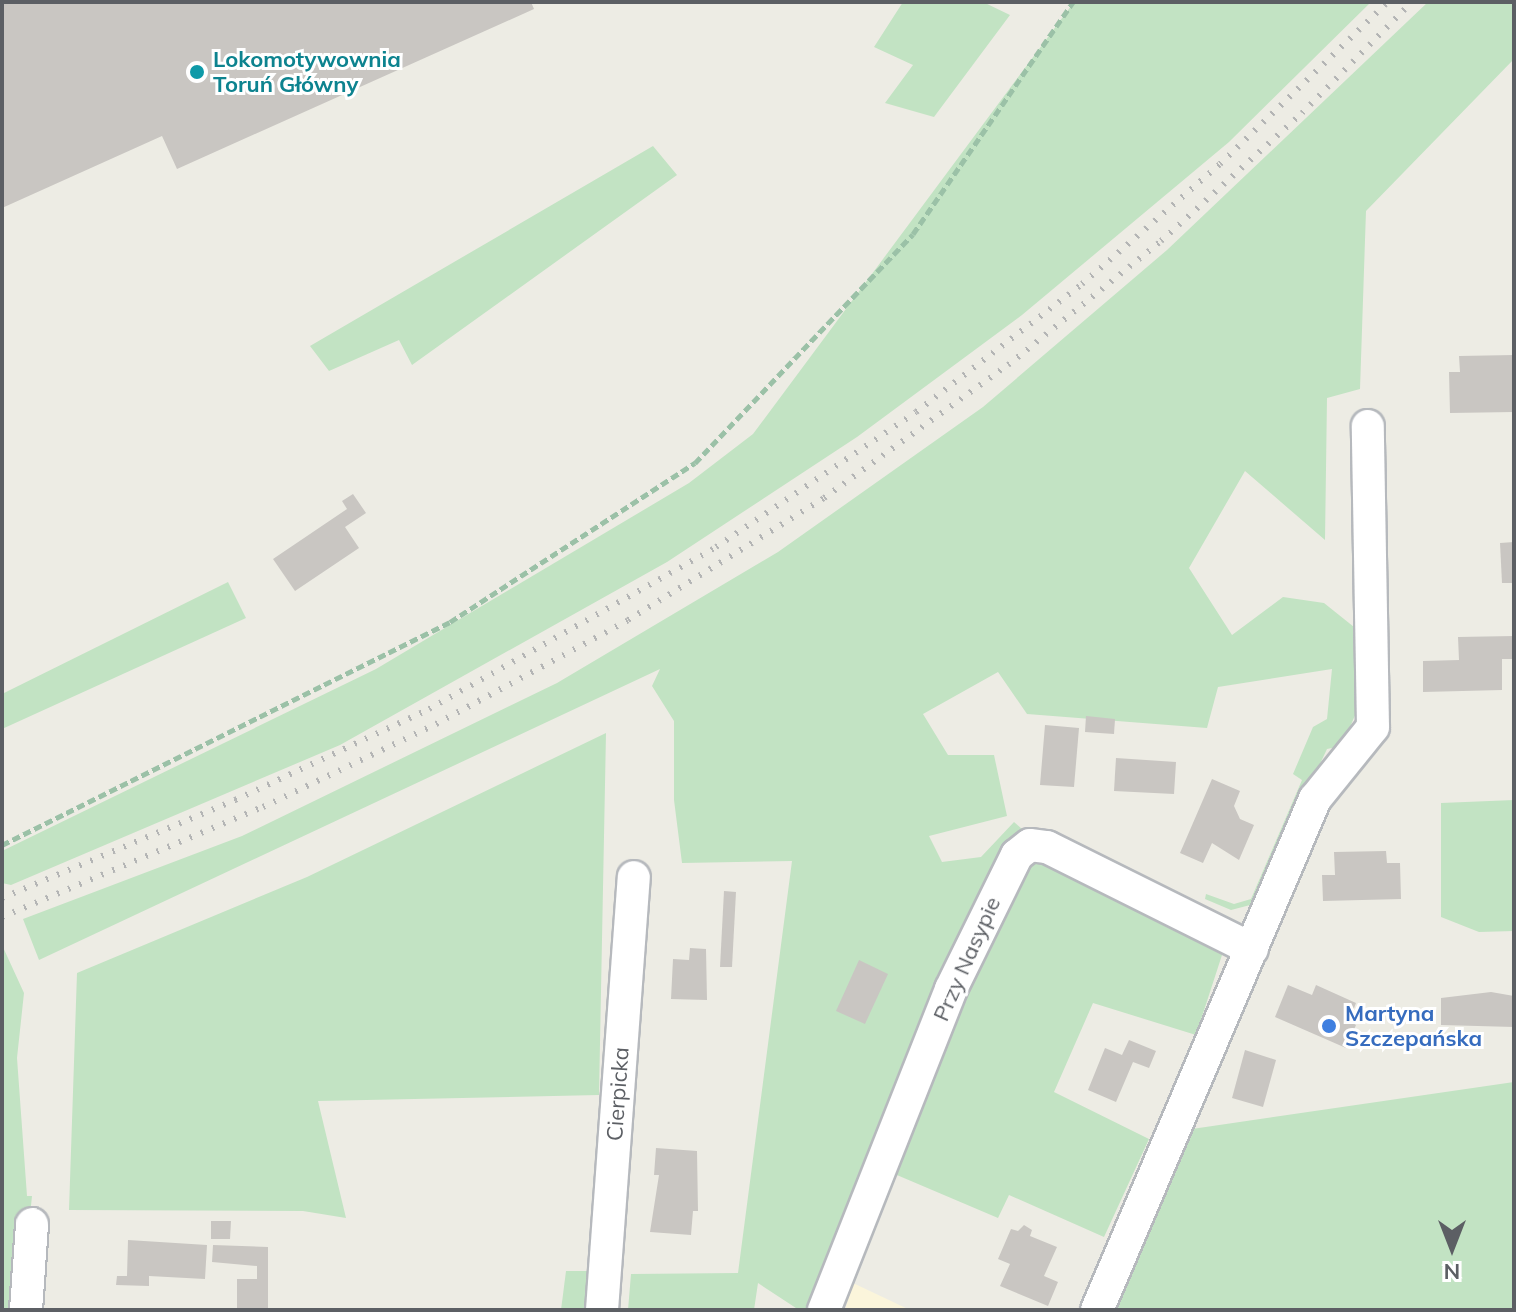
<!DOCTYPE html>
<meta charset="utf-8">
<style>
body{margin:0}
#map{position:relative;width:1516px;height:1312px;overflow:hidden;background:#edece4;font-family:Mulish,sans-serif}
div>[style]{position:absolute}
[style*='--x']{left:calc(var(--x)*1px);top:calc(var(--y)*1px);width:calc(var(--w)*1px);rotate:calc(var(--a)*1deg)}
.commercial>*{inset:0;background:#fbf5db}
.green>*{inset:0;background:#c2e3c3}
.building>*{inset:0;background:#c9c6c2}
.path>*{height:5px;margin-top:-2.5px;transform-origin:0;background:repeating-linear-gradient(90deg,#9bc1a7 0 8px,transparent 0 12px)}
.roads{filter:drop-shadow(2px 0 #b6b9bd) drop-shadow(-2px 0 #b6b9bd) drop-shadow(0 2px #b6b9bd) drop-shadow(0 -2px #b6b9bd)}
.minor>*{height:32px;margin:-16px;padding:0 16px;transform-origin:16px;border-radius:16px;background:#fff}
.rail>*{height:6px;margin-top:-3px;transform-origin:0;background:repeating-linear-gradient(90deg,#b4b5b5 0 2px,transparent 0 12px)}
.dots>*{width:22px;height:22px;translate:-50% -50%;box-sizing:border-box;border:4px solid #fff;border-radius:50%}
span{translate:-50% -50%;white-space:nowrap;text-align:center;line-height:1.15;-webkit-text-stroke:6px #fff;paint-order:stroke}
.culture-label{font-size:22px;color:#0d838f;font-weight:700}
.left{translate:0 -50%;text-align:left}
.street-label{font-size:22px;color:#5c5f64}
.shop-label{font-size:22px;color:#366cbe;font-weight:700}
.frame{position:absolute;inset:0;border:4px solid #5c5f64;pointer-events:none}
.north{position:absolute;left:1412px;top:1208px;width:80px;height:80px;-webkit-text-stroke:6px #fff;paint-order:stroke;rotate:180deg;font-size:22px;font-weight:700;line-height:32px;text-align:center;color:#5c5f64}
.north::after{content:'';display:block;margin:auto;width:28px;height:36px;background:#5c5f64;clip-path:polygon(50% 0,100% 100%,50% 72%,0 100%)}
</style>
<div id="map">
<div class="commercial">
<i style="clip-path:polygon(853px 1283px,910px 1310px,845px 1310px)"></i>
</div>
<div class="green">
<i style="clip-path:polygon(903px 2px,983px 2px,1010px 15px,934px 117px,885px 103px,913px 65px,874px 47px)"></i>
<i style="clip-path:polygon(1074px 2px,1371px 2px,1229px 142px,1022px 315px,857px 437px,667px 562px,340px 745px,11px 885px,2px 883px,2px 851px,376px 669px,689px 483px,753px 434px)"></i>
<i style="clip-path:polygon(1428px 2px,1514px 2px,1514px 59px,1366px 211px,1360px 389px,1327px 398px,1325px 540px,1245px 471px,1189px 568px,1232px 635px,1283px 597px,1324px 603px,1354px 627px,1367px 687px,1342px 746px,1327px 749px,1254px 904px,1231px 910px,1205px 899px,1206px 894px,1234px 904px,1251px 899px,1302px 780px,1293px 774px,1313px 727px,1327px 719px,1332px 669px,1218px 687px,1207px 728px,1027px 714px,998px 672px,923px 714px,948px 755px,994px 755px,1007px 816px,929px 836px,942px 862px,981px 857px,1014px 822px,1022px 829px,1011px 850px,1215px 936px,1222px 955px,1196px 1035px,1093px 1003px,1054px 1092px,1149px 1139px,1104px 1237px,1009px 1195px,998px 1218px,871px 1164px,811px 1310px,799px 1310px,758px 1283px,754px 1310px,628px 1310px,631px 1274px,738px 1273px,792px 861px,682px 863px,674px 800px,674px 721px,652px 686px,660px 669px,39px 960px,23px 919px,242px 836px,557px 683px,778px 552px,983px 407px,1167px 250px)"></i>
<i style="clip-path:polygon(653px 146px,677px 175px,412px 365px,399px 340px,329px 371px,310px 346px)"></i>
<i style="clip-path:polygon(228px 582px,246px 618px,2px 729px,2px 694px)"></i>
<i style="clip-path:polygon(606px 733px,599px 1095px,318px 1101px,346px 1218px,303px 1211px,69px 1210px,77px 973px,307px 877px)"></i>
<i style="clip-path:polygon(1514px 800px,1514px 931px,1479px 932px,1441px 917px,1441px 803px)"></i>
<i style="clip-path:polygon(2px 945px,24px 993px,17px 1058px,27px 1196px,32px 1196px,20px 1310px,2px 1310px)"></i>
<i style="clip-path:polygon(1514px 1082px,1514px 1310px,1112px 1310px,1192px 1129px)"></i>
<i style="clip-path:polygon(566px 1271px,597px 1271px,593px 1310px,561px 1310px)"></i>
</div>
<div class="building">
<i style="clip-path:polygon(2px 2px,531px 2px,534px 9px,177px 169px,162px 136px,2px 208px)"></i>
<i style="clip-path:polygon(1514px 355px,1514px 412px,1450px 413px,1449px 372px,1460px 372px,1459px 356px)"></i>
<i style="clip-path:polygon(353px 494px,366px 513px,345px 527px,359px 548px,295px 591px,273px 559px,347px 509px,342px 501px)"></i>
<i style="clip-path:polygon(1514px 542px,1514px 583px,1502px 583px,1500px 543px)"></i>
<i style="clip-path:polygon(1514px 636px,1514px 659px,1502px 659px,1502px 690px,1423px 692px,1423px 661px,1459px 660px,1458px 637px)"></i>
<i style="clip-path:polygon(1086px 716px,1115px 719px,1114px 734px,1085px 732px)"></i>
<i style="clip-path:polygon(1045px 725px,1079px 728px,1074px 787px,1040px 785px)"></i>
<i style="clip-path:polygon(1116px 758px,1176px 762px,1174px 794px,1114px 791px)"></i>
<i style="clip-path:polygon(1212px 779px,1240px 791px,1234px 806px,1240px 819px,1254px 825px,1239px 860px,1212px 843px,1203px 863px,1180px 853px)"></i>
<i style="clip-path:polygon(1386px 851px,1387px 863px,1400px 863px,1401px 899px,1323px 901px,1322px 875px,1335px 875px,1334px 852px)"></i>
<i style="clip-path:polygon(724px 891px,736px 892px,732px 967px,720px 967px)"></i>
<i style="clip-path:polygon(690px 948px,706px 949px,707px 1000px,671px 999px,673px 959px,689px 960px)"></i>
<i style="clip-path:polygon(859px 960px,888px 974px,865px 1024px,836px 1011px)"></i>
<i style="clip-path:polygon(1288px 985px,1312px 995px,1316px 985px,1356px 1003px,1349px 1021px,1356px 1025px,1346px 1048px,1275px 1017px)"></i>
<i style="clip-path:polygon(1491px 992px,1514px 996px,1514px 1027px,1441px 1025px,1441px 998px)"></i>
<i style="clip-path:polygon(1129px 1040px,1156px 1051px,1149px 1068px,1133px 1062px,1116px 1102px,1088px 1090px,1105px 1048px,1122px 1055px)"></i>
<i style="clip-path:polygon(1245px 1050px,1276px 1060px,1263px 1107px,1232px 1098px)"></i>
<i style="clip-path:polygon(656px 1148px,697px 1151px,698px 1211px,693px 1211px,691px 1235px,650px 1232px,659px 1175px,654px 1175px)"></i>
<i style="clip-path:polygon(211px 1221px,231px 1221px,230px 1239px,211px 1239px)"></i>
<i style="clip-path:polygon(1024px 1225px,1032px 1230px,1030px 1236px,1057px 1247px,1044px 1276px,1058px 1282px,1048px 1306px,1000px 1286px,1010px 1264px,998px 1259px,1011px 1229px,1018px 1231px)"></i>
<i style="clip-path:polygon(128px 1240px,207px 1245px,205px 1279px,149px 1276px,149px 1286px,116px 1285px,117px 1276px,127px 1276px)"></i>
<i style="clip-path:polygon(213px 1245px,268px 1247px,268px 1310px,237px 1310px,237px 1279px,257px 1279px,257px 1266px,212px 1262px)"></i>
</div>
<div class="path">
<i style="--x:2;--y:845;--w:500;--a:-26.46"></i>
<i style="--x:450;--y:622;--w:292;--a:-33"></i>
<i style="--x:695;--y:463;--w:316;--a:-46.4"></i>
<i style="--x:913;--y:234;--w:282;--a:-55.4"></i>
</div>
<div class="roads">
<div class="minor">
<i style="--x:26;--y:1310;--w:86;--a:-86"></i>
<i style="--x:602;--y:1310;--w:434;--a:-85.8"></i>
<i style="--x:824;--y:1310;--w:345;--a:-68.4"></i>
<i style="--x:951;--y:989;--w:149;--a:-63.8"></i>
<i style="--x:1017;--y:855;--w:16;--a:-38"></i>
<i style="--x:1030;--y:845;--w:17;--a:7"></i>
<i style="--x:1047;--y:847;--w:229;--a:26.5"></i>
<i style="--x:1097;--y:1310;--w:556;--a:-66.9"></i>
<i style="--x:1315;--y:799;--w:92;--a:-51.1"></i>
<i style="--x:1373;--y:727;--w:301;--a:-91"></i>
</div>
</div>
<div class="rail">
<i style="--x:2;--y:898;--w:253;--a:-22.8"></i>
<i style="--x:235;--y:800;--w:214;--a:-25.1"></i>
<i style="--x:429;--y:709;--w:330;--a:-29.4"></i>
<i style="--x:716;--y:547;--w:241;--a:-34"></i>
<i style="--x:916;--y:412;--w:210;--a:-37.6"></i>
<i style="--x:1082;--y:284;--w:183;--a:-41"></i>
<i style="--x:1220;--y:164;--w:233;--a:-44"></i>
<i style="--x:2;--y:917;--w:283;--a:-22.9"></i>
<i style="--x:263;--y:807;--w:192;--a:-25.6"></i>
<i style="--x:436;--y:724;--w:218;--a:-28.4"></i>
<i style="--x:628;--y:620;--w:231;--a:-31.9"></i>
<i style="--x:824;--y:498;--w:227;--a:-35.9"></i>
<i style="--x:1008;--y:365;--w:197;--a:-39"></i>
<i style="--x:1161;--y:241;--w:190;--a:-42.2"></i>
<i style="--x:1302;--y:113;--w:156;--a:-45.3"></i>
</div>
<div class="dots">
<i style="left:197px;top:72px;background:#0f9aa8"></i>
<i style="left:1329px;top:1026px;background:#3f7fe0"></i>
</div>
<div class="culture-label">
<span class="left" style="left:213px;top:72px">Lokomotywownia<br>Toruń Główny</span>
</div>
<div class="street-label">
<span style="left:967px;top:959px;rotate:-66deg">Przy Nasypie</span>
<span style="left:618px;top:1094px;rotate:-86deg">Cierpicka</span>
</div>
<div class="shop-label">
<span class="left" style="left:1345px;top:1026px">Martyna<br>Szczepańska</span>
</div>
<div class="frame"></div>
<div class="north">N</div>
</div>
